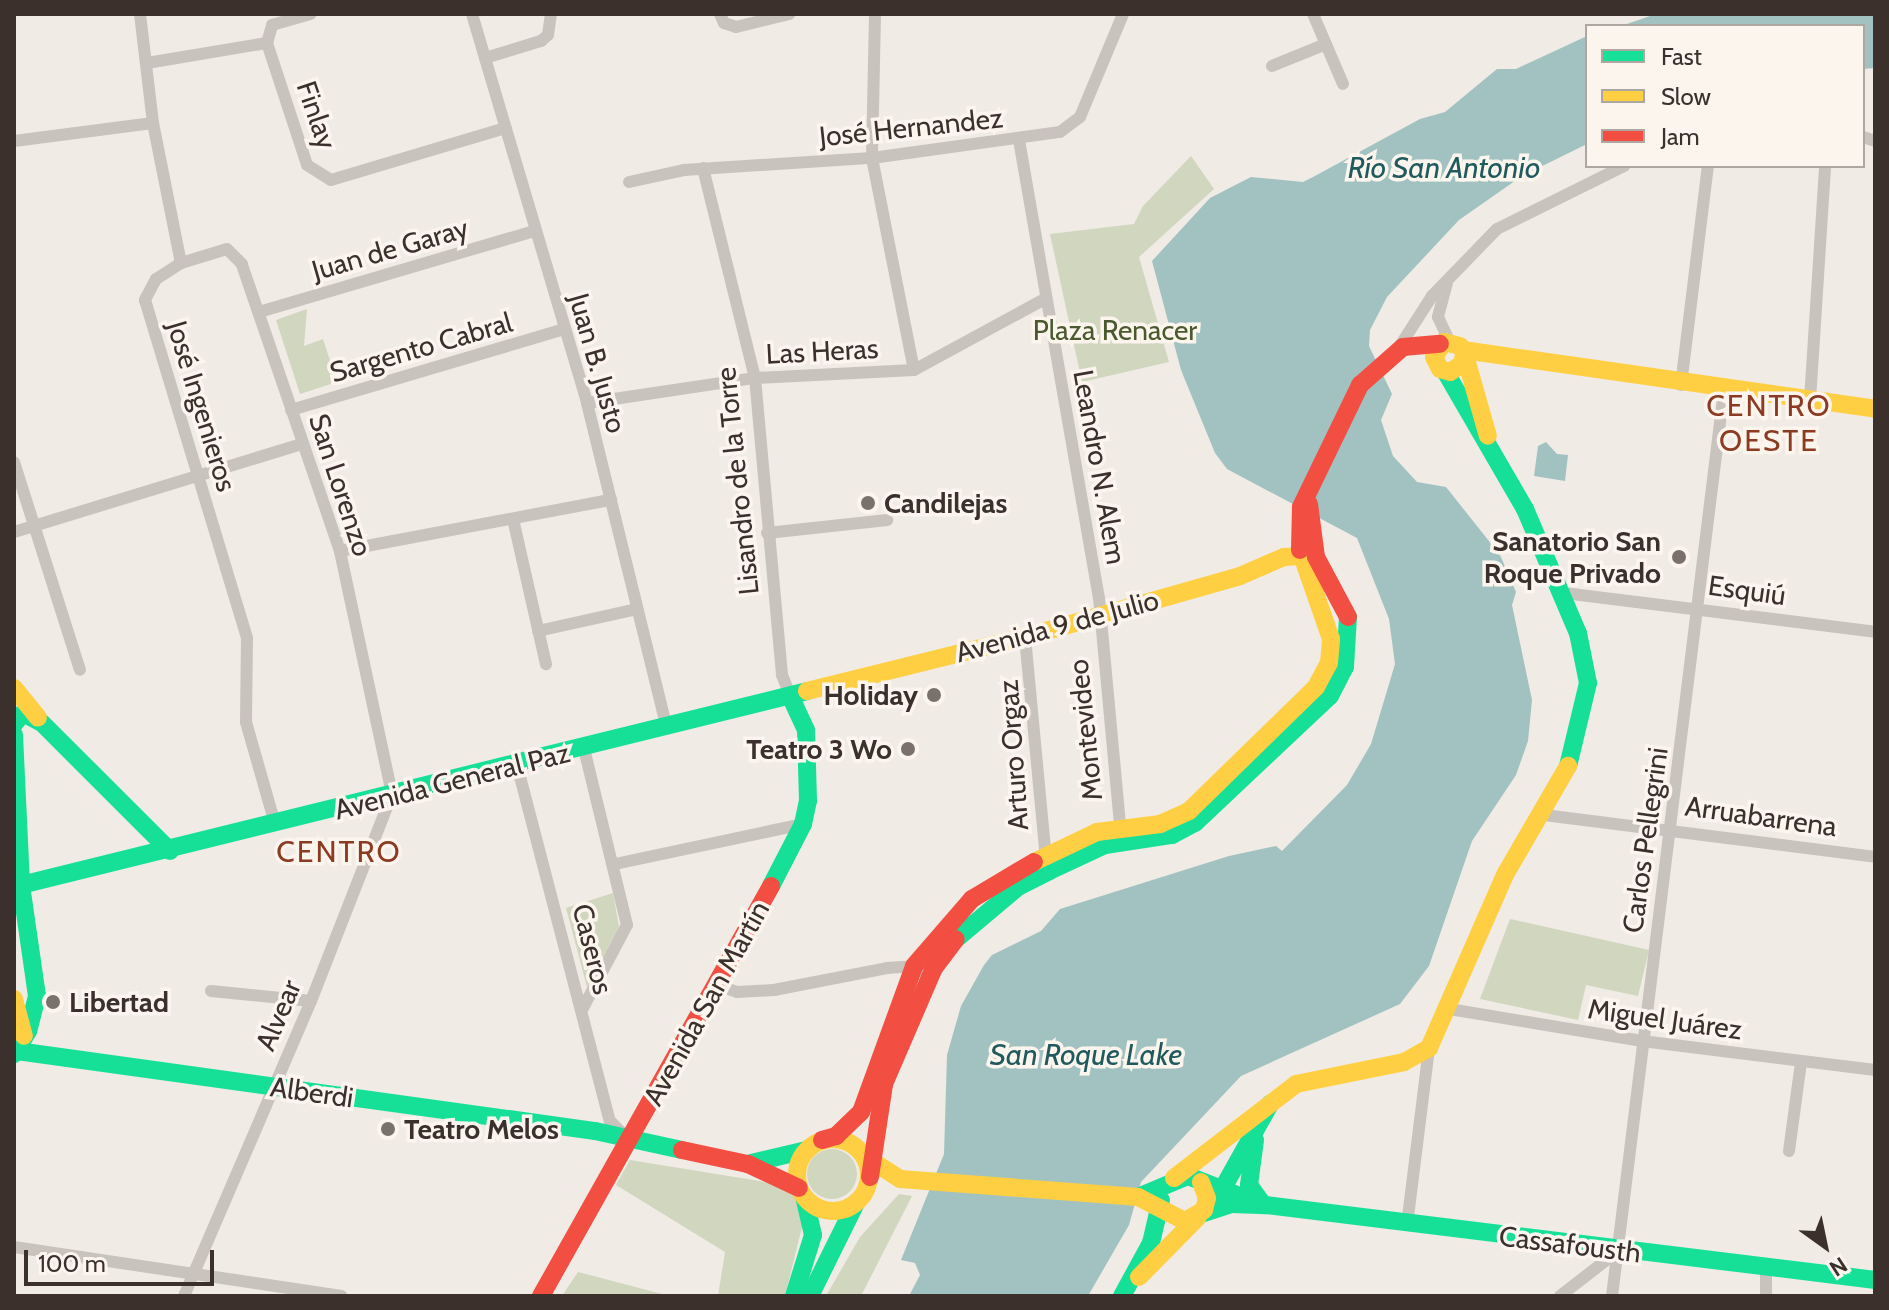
<!DOCTYPE html>
<meta charset="utf-8">
<style>
body{margin:0}
#map{position:relative;width:1889px;height:1310px;overflow:hidden;background:#f0ebe5;font-family:Cabin,sans-serif}
div>[style]{position:absolute}
[style*='--x']{left:calc(var(--x)*1px);top:calc(var(--y)*1px);width:calc(var(--w)*1px);rotate:calc(var(--a)*1deg)}
.green>*{inset:0;background:#d1d6bf}
.round{border-radius:50%}
.water>*{inset:0;background:#a1c2c1}
.street>*{height:12px;margin:-6px;padding:0 6px;transform-origin:6px;border-radius:6px;background:#c9c3be}
.fast>*{height:18px;margin:-9px;padding:0 9px;transform-origin:9px;border-radius:9px;background:#16e098}
.slow>*{height:18px;margin:-9px;padding:0 9px;transform-origin:9px;border-radius:9px;background:#ffcf43}
.slow>.ring{margin:-9px;padding:0;box-sizing:content-box;background:none;border:18px solid #ffcf43;border-radius:50%}
.jam>*{height:18px;margin:-9px;padding:0 9px;transform-origin:9px;border-radius:9px;background:#f24e42}
.dots>*{width:22px;height:22px;translate:-50% -50%;box-sizing:border-box;border:4px solid #fbf5ee;border-radius:50%}
span{translate:-50% -50%;white-space:nowrap;text-align:center;line-height:1.15;-webkit-text-stroke:7px #fbf5ee;paint-order:stroke}
.street-label{font-size:28px;color:#3b302b}
.park-label{font-size:28px;color:#4a5a2e}
.poi-label{font-size:28px;color:#3b302b;font-weight:700}
.left{translate:0 -50%;text-align:left}
.right{translate:-100% -50%;text-align:right}
.water-label{font-size:30px;color:#1f5a5e;font-style:italic}
.neighbourhood-label{font-size:30px;color:#8c3b22;letter-spacing:2px}
.frame{position:absolute;inset:0;border:16px solid #3b302b;pointer-events:none}
.legend{position:absolute;left:1585px;top:24px;width:280px;height:144px;box-sizing:border-box;background:#fbf5ee;border:2px solid #aea6a0;margin:0;padding:10px 14px;list-style:none;font-size:24px;color:#3b302b}
.legend li{display:flex;align-items:center;gap:16px;height:40px}
.legend b{width:40px;border:2px solid #aea6a0}
.north{position:absolute;left:1785px;top:1206px;width:80px;height:80px;-webkit-text-stroke:6px #fbf5ee;paint-order:stroke;rotate:147deg;font-size:22px;font-weight:700;line-height:32px;text-align:center;color:#3b302b}
.north::after{content:'';display:block;margin:auto;width:28px;height:36px;background:#3b302b;clip-path:polygon(50% 0,100% 100%,50% 72%,0 100%)}
.scale{position:absolute;left:24px;top:1250px;width:190px;height:36px;box-sizing:border-box;border:4px solid #3b302b;border-top:0;padding-left:10px;font-size:24px;line-height:28px;white-space:nowrap;color:#3b302b;-webkit-text-stroke:6px #fbf5ee;paint-order:stroke}
</style>
<div id="map">
<div class="green">
<i style="clip-path:polygon(1191px 156px,1214px 189px,1139px 257px,1169px 362px,1082px 382px,1050px 234px,1134px 224px,1143px 206px)"></i>
<i style="clip-path:polygon(307px 309px,304px 346px,323px 339px,337px 382px,300px 394px,276px 320px)"></i>
<i style="clip-path:polygon(613px 893px,619px 927px,587px 987px,566px 908px)"></i>
<i style="clip-path:polygon(1510px 919px,1649px 950px,1638px 996px,1586px 985px,1578px 1020px,1480px 999px)"></i>
<i class="round" style="left:807px;top:1149px;width:50px;height:50px"></i>
<i style="clip-path:polygon(630px 1160px,778px 1184px,798px 1199px,803px 1223px,785px 1296px,718px 1296px,725px 1252px,616px 1185px)"></i>
<i style="clip-path:polygon(899px 1194px,912px 1196px,861px 1296px,826px 1296px,860px 1237px)"></i>
<i style="clip-path:polygon(578px 1272px,670px 1296px,562px 1296px)"></i>
</div>
<div class="water">
<i style="clip-path:polygon(1656px 14px,1875px 14px,1875px 68px,1863px 69px,1863px 26px,1621px 26px)"></i>
<i style="clip-path:polygon(1587px 36px,1587px 144px,1522px 176px,1459px 220px,1387px 297px,1370px 330px,1369px 346px,1392px 394px,1381px 420px,1393px 456px,1417px 482px,1446px 487px,1500px 555px,1516px 592px,1512px 605px,1532px 700px,1528px 741px,1516px 775px,1472px 841px,1429px 966px,1400px 1004px,1241px 1076px,1141px 1182px,1129px 1225px,1088px 1296px,909px 1296px,920px 1275px,915px 1263px,901px 1260px,944px 1154px,947px 1055px,961px 1006px,984px 965px,992px 955px,1041px 931px,1060px 909px,1229px 856px,1276px 846px,1282px 851px,1347px 785px,1371px 744px,1395px 664px,1389px 619px,1357px 538px,1227px 469px,1215px 453px,1181px 370px,1152px 261px,1210px 198px,1251px 177px,1303px 182px,1313px 177px,1420px 119px,1445px 112px,1497px 69px,1516px 69px)"></i>
<i style="clip-path:polygon(1546px 442px,1557px 454px,1568px 455px,1565px 481px,1534px 476px,1538px 446px)"></i>
</div>
<div class="street">
<i style="--x:140;--y:14;--w:110;--a:83.2"></i>
<i style="--x:153;--y:123;--w:143;--a:78.7"></i>
<i style="--x:472;--y:14;--w:406;--a:73.5"></i>
<i style="--x:587;--y:403;--w:335;--a:76.2"></i>
<i style="--x:720;--y:14;--w:10;--a:66"></i>
<i style="--x:724;--y:23;--w:13;--a:18"></i>
<i style="--x:736;--y:27;--w:55;--a:-13.8"></i>
<i style="--x:875;--y:14;--w:144;--a:91.2"></i>
<i style="--x:872;--y:158;--w:216;--a:78.8"></i>
<i style="--x:1313;--y:14;--w:76;--a:66.8"></i>
<i style="--x:267;--y:43;--w:19;--a:-74"></i>
<i style="--x:272;--y:25;--w:40;--a:-16"></i>
<i style="--x:485;--y:58;--w:59;--a:-16.9"></i>
<i style="--x:541;--y:41;--w:9;--a:-41"></i>
<i style="--x:548;--y:35;--w:21;--a:-82"></i>
<i style="--x:147;--y:63;--w:122;--a:-9.5"></i>
<i style="--x:267;--y:43;--w:128;--a:71.8"></i>
<i style="--x:307;--y:165;--w:28;--a:32"></i>
<i style="--x:331;--y:180;--w:182;--a:-16.6"></i>
<i style="--x:1272;--y:66;--w:58;--a:-22.2"></i>
<i style="--x:1863;--y:137;--w:13;--a:18"></i>
<i style="--x:1019;--y:140;--w:465;--a:80.1"></i>
<i style="--x:1099;--y:598;--w:236;--a:84.7"></i>
<i style="--x:14;--y:141;--w:140;--a:-7.4"></i>
<i style="--x:703;--y:168;--w:216;--a:76.1"></i>
<i style="--x:755;--y:378;--w:298;--a:84.8"></i>
<i style="--x:782;--y:675;--w:22;--a:68"></i>
<i style="--x:629;--y:182;--w:56;--a:-12.3"></i>
<i style="--x:684;--y:170;--w:188;--a:-3.7"></i>
<i style="--x:872;--y:158;--w:190;--a:-7.9"></i>
<i style="--x:1060;--y:132;--w:25;--a:-37"></i>
<i style="--x:1080;--y:117;--w:112;--a:-67.3"></i>
<i style="--x:1447;--y:283;--w:35;--a:105"></i>
<i style="--x:1438;--y:317;--w:26;--a:65"></i>
<i style="--x:259;--y:312;--w:288;--a:-16.4"></i>
<i style="--x:1398;--y:349;--w:63;--a:-57.3"></i>
<i style="--x:1432;--y:296;--w:93;--a:-45.9"></i>
<i style="--x:1497;--y:229;--w:142;--a:-26.4"></i>
<i style="--x:1681;--y:385;--w:221;--a:-83"></i>
<i style="--x:1810;--y:400;--w:234;--a:-86.3"></i>
<i style="--x:587;--y:403;--w:170;--a:-8.5"></i>
<i style="--x:755;--y:378;--w:159;--a:-2.9"></i>
<i style="--x:914;--y:370;--w:147;--a:-28.5"></i>
<i style="--x:291;--y:410;--w:286;--a:-16.5"></i>
<i style="--x:14;--y:462;--w:218;--a:72.4"></i>
<i style="--x:513;--y:519;--w:149;--a:77.2"></i>
<i style="--x:14;--y:532;--w:300;--a:-17"></i>
<i style="--x:767;--y:533;--w:121;--a:-6.2"></i>
<i style="--x:340;--y:551;--w:276;--a:-10.7"></i>
<i style="--x:1564;--y:593;--w:313;--a:7.1"></i>
<i style="--x:538;--y:631;--w:101;--a:-12.5"></i>
<i style="--x:1025;--y:637;--w:224;--a:84.6"></i>
<i style="--x:517;--y:765;--w:368;--a:75.4"></i>
<i style="--x:610;--y:1121;--w:23;--a:45"></i>
<i style="--x:1544;--y:815;--w:334;--a:7.2"></i>
<i style="--x:615;--y:864;--w:192;--a:-12"></i>
<i style="--x:719;--y:986;--w:19;--a:18"></i>
<i style="--x:737;--y:992;--w:37;--a:-3"></i>
<i style="--x:774;--y:990;--w:115;--a:-11"></i>
<i style="--x:887;--y:968;--w:27;--a:-4"></i>
<i style="--x:914;--y:966;--w:7;--a:45"></i>
<i style="--x:211;--y:991;--w:100;--a:5.7"></i>
<i style="--x:583;--y:1008;--w:94;--a:-62.1"></i>
<i style="--x:627;--y:925;--w:182;--a:-103.7"></i>
<i style="--x:1449;--y:1009;--w:196;--a:9.4"></i>
<i style="--x:1642;--y:1041;--w:235;--a:7.1"></i>
<i style="--x:1789;--y:1151;--w:90;--a:-82.3"></i>
<i style="--x:1407;--y:1225;--w:178;--a:-82.9"></i>
<i style="--x:14;--y:1247;--w:331;--a:8.5"></i>
<i style="--x:184;--y:1296;--w:321;--a:-66.7"></i>
<i style="--x:311;--y:1001;--w:222;--a:-68.6"></i>
<i style="--x:392;--y:794;--w:249;--a:-102.1"></i>
<i style="--x:340;--y:551;--w:303;--a:-108.9"></i>
<i style="--x:242;--y:264;--w:21;--a:-135"></i>
<i style="--x:227;--y:249;--w:48;--a:163.1"></i>
<i style="--x:181;--y:263;--w:30;--a:147"></i>
<i style="--x:156;--y:279;--w:24;--a:118"></i>
<i style="--x:145;--y:300;--w:353;--a:73.2"></i>
<i style="--x:247;--y:638;--w:84;--a:90.7"></i>
<i style="--x:246;--y:722;--w:106;--a:74.1"></i>
<i style="--x:1560;--y:1296;--w:73;--a:-37.8"></i>
<i style="--x:1612;--y:1296;--w:912;--a:-82.95"></i>
<i style="--x:1766;--y:1296;--w:29;--a:-90"></i>
</div>
<div class="fast">
<i style="--x:1445;--y:371;--w:160;--a:59.9"></i>
<i style="--x:1525;--y:509;--w:135;--a:66.9"></i>
<i style="--x:1578;--y:633;--w:51;--a:78.7"></i>
<i style="--x:1588;--y:683;--w:85;--a:103.5"></i>
<i style="--x:14;--y:724;--w:14;--a:-51"></i>
<i style="--x:23;--y:713;--w:21;--a:28"></i>
<i style="--x:42;--y:723;--w:181;--a:45"></i>
<i style="--x:14;--y:735;--w:150;--a:87.3"></i>
<i style="--x:21;--y:885;--w:112;--a:81.8"></i>
<i style="--x:37;--y:996;--w:36;--a:104"></i>
<i style="--x:28;--y:1031;--w:27;--a:121"></i>
<i style="--x:21;--y:885;--w:810;--a:-13.86"></i>
<i style="--x:771;--y:886;--w:70;--a:-62.7"></i>
<i style="--x:803;--y:824;--w:24;--a:-78"></i>
<i style="--x:808;--y:801;--w:71;--a:-91.6"></i>
<i style="--x:806;--y:730;--w:38;--a:-115"></i>
<i style="--x:956;--y:939;--w:81;--a:-40"></i>
<i style="--x:1018;--y:887;--w:35;--a:-27"></i>
<i style="--x:1049;--y:871;--w:62;--a:-24.9"></i>
<i style="--x:1105;--y:845;--w:68;--a:-8.5"></i>
<i style="--x:1172;--y:835;--w:26;--a:-28"></i>
<i style="--x:1195;--y:823;--w:185;--a:-43.3"></i>
<i style="--x:1330;--y:696;--w:33;--a:-63"></i>
<i style="--x:1345;--y:667;--w:50;--a:-86.6"></i>
<i style="--x:17;--y:1051;--w:584;--a:7.88"></i>
<i style="--x:595;--y:1131;--w:89;--a:12.3"></i>
<i style="--x:1255;--y:1140;--w:45;--a:97.6"></i>
<i style="--x:1249;--y:1185;--w:24;--a:54"></i>
<i style="--x:751;--y:1163;--w:57;--a:-13.1"></i>
<i style="--x:1138;--y:1197;--w:54;--a:-22.8"></i>
<i style="--x:1188;--y:1176;--w:66;--a:21.2"></i>
<i style="--x:1218;--y:1197;--w:107;--a:-60.8"></i>
<i style="--x:1201;--y:1214;--w:33;--a:-18"></i>
<i style="--x:1232;--y:1204;--w:34;--a:2"></i>
<i style="--x:1266;--y:1205;--w:614;--a:7.02"></i>
<i style="--x:794;--y:1296;--w:64;--a:-72.7"></i>
<i style="--x:813;--y:1235;--w:39;--a:-103"></i>
<i style="--x:810;--y:1296;--w:104;--a:-63.7"></i>
<i style="--x:1122;--y:1296;--w:60;--a:-61.3"></i>
<i style="--x:1151;--y:1243;--w:44;--a:-76.9"></i>
</div>
<div class="slow">
<i style="--x:1463;--y:350;--w:416;--a:8.1"></i>
<i style="--x:1464;--y:355;--w:9;--a:103"></i>
<i style="--x:1462;--y:364;--w:14;--a:146"></i>
<i style="--x:1450;--y:372;--w:10;--a:-163"></i>
<i style="--x:1440;--y:369;--w:13;--a:-117"></i>
<i style="--x:1434;--y:357;--w:18;--a:-56"></i>
<i style="--x:1444;--y:342;--w:16;--a:14"></i>
<i style="--x:1460;--y:346;--w:7;--a:56"></i>
<i style="--x:1464;--y:352;--w:87;--a:74.1"></i>
<i style="--x:14;--y:688;--w:38;--a:51"></i>
<i style="--x:807;--y:691;--w:225;--a:-13.9"></i>
<i style="--x:1025;--y:637;--w:223;--a:-15.8"></i>
<i style="--x:1240;--y:576;--w:48;--a:-23.4"></i>
<i style="--x:1284;--y:557;--w:17;--a:-3"></i>
<i style="--x:1301;--y:556;--w:21;--a:29"></i>
<i style="--x:1034;--y:862;--w:70;--a:-25.5"></i>
<i style="--x:1097;--y:832;--w:64;--a:-7.2"></i>
<i style="--x:1160;--y:824;--w:32;--a:-24"></i>
<i style="--x:1189;--y:811;--w:177;--a:-44.3"></i>
<i style="--x:1316;--y:687;--w:27;--a:-62"></i>
<i style="--x:1329;--y:663;--w:24;--a:-85"></i>
<i style="--x:1331;--y:639;--w:94;--a:-109.2"></i>
<i style="--x:14;--y:999;--w:38;--a:75"></i>
<i class="ring" style="left:797px;top:1139px;width:54px;height:54px"></i>
<i style="--x:866;--y:1157;--w:40;--a:32.9"></i>
<i style="--x:900;--y:1179;--w:239;--a:4.3"></i>
<i style="--x:1138;--y:1197;--w:53;--a:27.1"></i>
<i style="--x:1185;--y:1221;--w:22;--a:-30"></i>
<i style="--x:1204;--y:1210;--w:12;--a:-76"></i>
<i style="--x:1207;--y:1198;--w:17;--a:-111"></i>
<i style="--x:1174;--y:1178;--w:154;--a:-37.6"></i>
<i style="--x:1296;--y:1084;--w:110;--a:-11.5"></i>
<i style="--x:1404;--y:1062;--w:29;--a:-29"></i>
<i style="--x:1429;--y:1048;--w:191;--a:-66.3"></i>
<i style="--x:1506;--y:873;--w:124;--a:-59.9"></i>
<i style="--x:1139;--y:1277;--w:84;--a:-45.5"></i>
</div>
<div class="jam">
<i style="--x:1309;--y:504;--w:53;--a:82.5"></i>
<i style="--x:1316;--y:557;--w:68;--a:61.9"></i>
<i style="--x:1300;--y:550;--w:43;--a:-88.7"></i>
<i style="--x:1301;--y:507;--w:136;--a:-64.2"></i>
<i style="--x:1360;--y:385;--w:57;--a:-41.5"></i>
<i style="--x:1403;--y:347;--w:37;--a:-5"></i>
<i style="--x:822;--y:1140;--w:15;--a:-16"></i>
<i style="--x:836;--y:1136;--w:35;--a:-44"></i>
<i style="--x:861;--y:1112;--w:155;--a:-70"></i>
<i style="--x:914;--y:966;--w:89;--a:-49.1"></i>
<i style="--x:972;--y:899;--w:72;--a:-30.8"></i>
<i style="--x:682;--y:1150;--w:67;--a:12"></i>
<i style="--x:748;--y:1164;--w:56;--a:25.2"></i>
<i style="--x:870;--y:1177;--w:94;--a:-81.4"></i>
<i style="--x:884;--y:1084;--w:126;--a:-66.7"></i>
<i style="--x:934;--y:968;--w:36;--a:-53"></i>
<i style="--x:541;--y:1296;--w:470;--a:-60.7"></i>
</div>
<div class="dots">
<i style="left:868px;top:503px;background:#7a716c"></i>
<i style="left:1679px;top:557px;background:#7a716c"></i>
<i style="left:934px;top:695px;background:#7a716c"></i>
<i style="left:908px;top:749px;background:#7a716c"></i>
<i style="left:53px;top:1002px;background:#7a716c"></i>
<i style="left:388px;top:1129px;background:#7a716c"></i>
</div>
<div class="street-label">
<span style="left:317px;top:115px;rotate:71deg">Finlay</span>
<span style="left:911px;top:127px;rotate:-6deg">José Hernandez</span>
<span style="left:390px;top:249px;rotate:-16deg">Juan de Garay</span>
<span style="left:421px;top:347px;rotate:-16deg">Sargento Cabral</span>
<span style="left:822px;top:351px;rotate:-3deg">Las Heras</span>
<span style="left:598px;top:363px;rotate:74deg">Juan B. Justo</span>
<span style="left:202px;top:406px;rotate:73deg">José Ingenieros</span>
<span style="left:1100px;top:467px;rotate:80deg">Leandro N. Alem</span>
<span style="left:737px;top:481px;rotate:-96deg">Lisandro de la Torre</span>
<span style="left:341px;top:485px;rotate:72deg">San Lorenzo</span>
<span style="left:1747px;top:590px;rotate:8deg">Esquiú</span>
<span style="left:1057px;top:626px;rotate:-15deg">Avenida 9 de Julio</span>
<span style="left:1085px;top:730px;rotate:-96deg">Montevideo</span>
<span style="left:1013px;top:755px;rotate:-94deg">Arturo Orgaz</span>
<span style="left:452px;top:781px;rotate:-14deg">Avenida General Paz</span>
<span style="left:1761px;top:816px;rotate:8deg">Arruabarrena</span>
<span style="left:1645px;top:840px;rotate:-82deg">Carlos Pellegrini</span>
<span style="left:593px;top:949px;rotate:76deg">Caseros</span>
<span style="left:706px;top:1003px;rotate:-61deg">Avenida San Martín</span>
<span style="left:278px;top:1015px;rotate:-67deg">Alvear</span>
<span style="left:1665px;top:1019px;rotate:8deg">Miguel Juárez</span>
<span style="left:312px;top:1092px;rotate:8deg">Alberdi</span>
<span style="left:1570px;top:1244px;rotate:7deg">Cassafousth</span>
</div>
<div class="park-label">
<span style="left:1115px;top:330px">Plaza Renacer</span>
</div>
<div class="poi-label">
<span class="left" style="left:884px;top:503px">Candilejas</span>
<span class="right" style="left:1661px;top:557px">Sanatorio San<br>Roque Privado</span>
<span class="right" style="left:918px;top:695px">Holiday</span>
<span class="right" style="left:892px;top:749px">Teatro 3 Wo</span>
<span class="left" style="left:69px;top:1002px">Libertad</span>
<span class="left" style="left:404px;top:1129px">Teatro Melos</span>
</div>
<div class="water-label">
<span style="left:1444px;top:168px">Río San Antonio</span>
<span style="left:1086px;top:1055px">San Roque Lake</span>
</div>
<div class="neighbourhood-label">
<span style="left:1769px;top:423px">CENTRO<br>OESTE</span>
<span style="left:339px;top:852px">CENTRO</span>
</div>
<div class="frame"></div>
<ul class="legend">
<li><b style="height:10px;background:#16e098"></b>Fast</li>
<li><b style="height:10px;background:#ffcf43"></b>Slow</li>
<li><b style="height:10px;background:#f24e42"></b>Jam</li>
</ul>
<div class="north">N</div>
<div class="scale">100 m</div>
</div>
